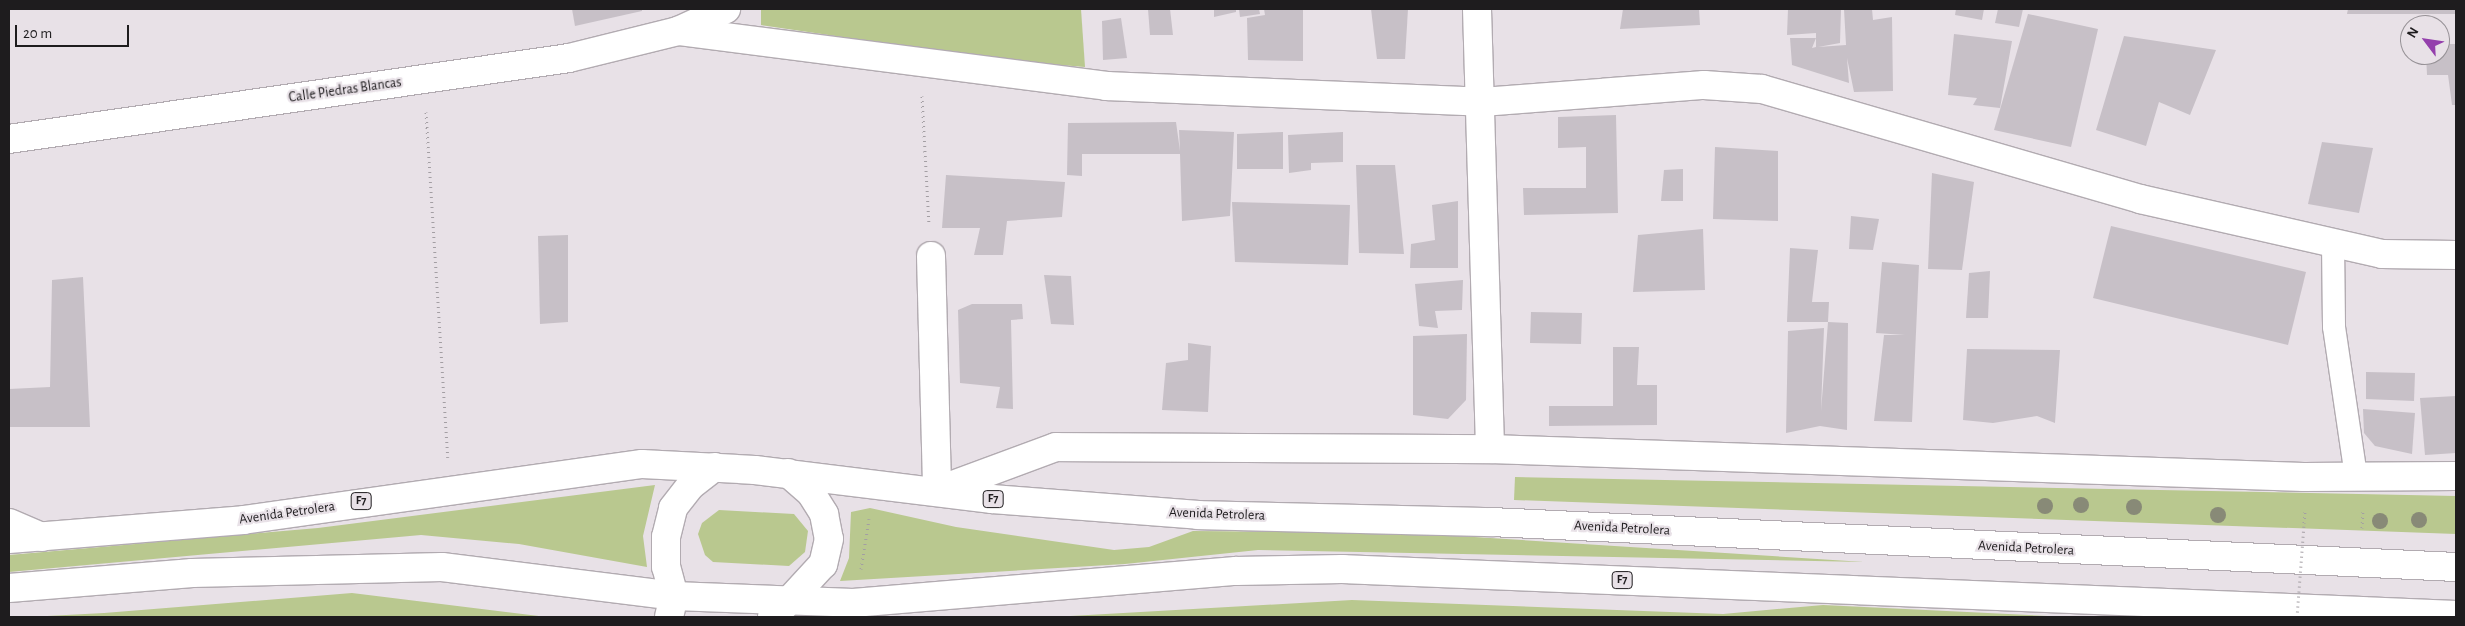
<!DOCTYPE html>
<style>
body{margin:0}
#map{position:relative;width:2465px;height:626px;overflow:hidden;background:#e8e1e7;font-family:"Alegreya Sans",sans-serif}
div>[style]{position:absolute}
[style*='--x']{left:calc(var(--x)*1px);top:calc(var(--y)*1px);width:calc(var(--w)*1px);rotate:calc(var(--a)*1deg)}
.green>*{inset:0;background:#b9c88f}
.building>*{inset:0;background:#c7c0c7}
.path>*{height:3px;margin-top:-1.5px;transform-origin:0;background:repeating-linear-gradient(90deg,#a39ea3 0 1px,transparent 0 5px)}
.roads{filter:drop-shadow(1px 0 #b2abb1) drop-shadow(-1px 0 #b2abb1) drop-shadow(0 1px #b2abb1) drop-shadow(0 -1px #b2abb1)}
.lane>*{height:22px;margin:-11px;padding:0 11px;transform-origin:11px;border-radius:11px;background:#fff}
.street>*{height:28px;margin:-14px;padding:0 14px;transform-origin:14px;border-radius:14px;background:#fff}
.primary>*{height:28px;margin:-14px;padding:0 14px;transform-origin:14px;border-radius:14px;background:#fff}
.highway>*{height:28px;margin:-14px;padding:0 14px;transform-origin:14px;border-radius:14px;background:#fff}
.path-bridge>*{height:3px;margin-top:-1.5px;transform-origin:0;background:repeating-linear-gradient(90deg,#a39ea3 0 1px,transparent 0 5px)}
.trees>*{width:16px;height:16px;margin:-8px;border-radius:50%;background:#888a77}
span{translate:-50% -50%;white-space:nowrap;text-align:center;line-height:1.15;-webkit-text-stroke:4.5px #e8e1e7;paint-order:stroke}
.shield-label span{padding:1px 4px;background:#e8e1e7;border:1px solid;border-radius:4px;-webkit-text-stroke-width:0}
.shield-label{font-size:12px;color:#1e1c1e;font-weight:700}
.street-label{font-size:14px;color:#1e1c1e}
.frame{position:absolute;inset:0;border:10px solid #1e1c1e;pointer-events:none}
.north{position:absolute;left:2400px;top:15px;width:50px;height:50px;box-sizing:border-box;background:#e8e1e7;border:1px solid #979297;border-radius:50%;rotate:301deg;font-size:14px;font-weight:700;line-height:20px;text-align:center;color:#1e1c1e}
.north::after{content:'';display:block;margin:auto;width:18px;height:22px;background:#943fac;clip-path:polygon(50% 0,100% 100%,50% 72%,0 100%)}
.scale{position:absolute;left:15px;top:25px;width:114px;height:22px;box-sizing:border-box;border:2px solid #1e1c1e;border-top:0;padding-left:6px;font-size:15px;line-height:18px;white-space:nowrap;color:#1e1c1e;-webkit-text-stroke:4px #e8e1e7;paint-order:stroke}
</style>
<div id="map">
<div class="green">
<i style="clip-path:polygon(766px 9px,1081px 9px,1085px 67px,1000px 60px,761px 25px,761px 10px)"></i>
<i style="clip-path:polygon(1515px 477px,2456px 496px,2456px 534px,1514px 500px)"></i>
<i style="clip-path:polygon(655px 485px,643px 536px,647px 567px,519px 544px,421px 535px,9px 572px,9px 555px,318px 528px)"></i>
<i style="clip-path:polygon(870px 508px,956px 527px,1114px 550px,1149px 547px,1193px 531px,1411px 533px,1864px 562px,1258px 550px,1125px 564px,840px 581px,849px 558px,851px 512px)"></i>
<i style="clip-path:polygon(719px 510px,794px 514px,808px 531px,805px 552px,789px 566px,713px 562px,705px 555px,698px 534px,702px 523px)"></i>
<i style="clip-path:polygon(352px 593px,547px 617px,28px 617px,104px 613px)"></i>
<i style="clip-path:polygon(1352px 600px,1723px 614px,1823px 605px,2068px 617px,1053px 617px)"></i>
</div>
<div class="building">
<i style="clip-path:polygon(572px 9px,642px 9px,642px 11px,575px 26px)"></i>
<i style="clip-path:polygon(1148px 9px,1170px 9px,1173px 35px,1150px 35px)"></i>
<i style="clip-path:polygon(1214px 9px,1236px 9px,1236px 12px,1214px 17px)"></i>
<i style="clip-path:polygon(1239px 9px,1259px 9px,1260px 14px,1240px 17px)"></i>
<i style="clip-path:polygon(1264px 9px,1303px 9px,1303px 61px,1248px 60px,1247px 18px,1265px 15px)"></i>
<i style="clip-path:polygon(1371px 9px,1408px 9px,1405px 59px,1377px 59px)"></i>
<i style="clip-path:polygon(1623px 9px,1699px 9px,1700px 25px,1620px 29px)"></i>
<i style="clip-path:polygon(1788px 9px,1841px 9px,1840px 43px,1818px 47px,1846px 45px,1844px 9px,1872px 9px,1873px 20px,1892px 17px,1893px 91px,1854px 92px,1847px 58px,1849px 83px,1792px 65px,1790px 38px,1816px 38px,1812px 48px,1816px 47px,1816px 33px,1787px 35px)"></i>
<i style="clip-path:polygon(1956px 9px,1984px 9px,1982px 20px,1955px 15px)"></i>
<i style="clip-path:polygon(1998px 9px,2023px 9px,2019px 27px,1995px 23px)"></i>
<i style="clip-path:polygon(2348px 9px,2456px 9px,2456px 14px,2347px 14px)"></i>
<i style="clip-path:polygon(2028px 14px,2098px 29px,2071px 147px,1994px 130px)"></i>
<i style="clip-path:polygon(1121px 18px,1127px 58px,1103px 60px,1102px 21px)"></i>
<i style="clip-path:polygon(1954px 34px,2012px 41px,2000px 108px,1973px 105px,1977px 98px,1948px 95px)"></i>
<i style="clip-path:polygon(2124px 36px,2216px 50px,2190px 115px,2159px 102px,2146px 146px,2096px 130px)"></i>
<i style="clip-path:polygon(2440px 44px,2456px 44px,2456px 105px,2452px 105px,2448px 75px,2427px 75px,2426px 55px,2440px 55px)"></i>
<i style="clip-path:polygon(1616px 115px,1618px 213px,1524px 215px,1523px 188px,1586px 188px,1586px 147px,1558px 148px,1558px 117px)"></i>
<i style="clip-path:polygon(1176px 122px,1180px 151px,1179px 130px,1234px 132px,1230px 216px,1182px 221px,1180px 154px,1082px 154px,1082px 176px,1067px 175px,1068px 123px)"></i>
<i style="clip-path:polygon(1283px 132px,1283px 169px,1237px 169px,1237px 134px)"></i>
<i style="clip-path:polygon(1343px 132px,1343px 162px,1311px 163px,1311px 170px,1289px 173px,1288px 135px)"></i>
<i style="clip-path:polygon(2322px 142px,2373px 148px,2359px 213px,2308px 204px)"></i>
<i style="clip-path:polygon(1715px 147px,1778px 151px,1778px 221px,1713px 219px)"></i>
<i style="clip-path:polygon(1356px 165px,1395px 165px,1404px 254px,1359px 253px)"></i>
<i style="clip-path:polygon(1683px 169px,1683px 201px,1661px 201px,1664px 170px)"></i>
<i style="clip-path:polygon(1932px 173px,1974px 182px,1962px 270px,1928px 269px)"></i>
<i style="clip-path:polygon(946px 175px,1065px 182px,1062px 217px,1007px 221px,1003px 255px,974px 255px,980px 228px,942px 228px)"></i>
<i style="clip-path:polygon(1458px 201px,1458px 268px,1410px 268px,1411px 244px,1435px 240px,1432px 205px)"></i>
<i style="clip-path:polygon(1232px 202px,1350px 205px,1348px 265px,1235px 262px)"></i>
<i style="clip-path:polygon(1851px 216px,1879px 219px,1873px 250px,1849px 249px)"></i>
<i style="clip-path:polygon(2111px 226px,2306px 272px,2288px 345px,2093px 298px)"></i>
<i style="clip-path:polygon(1703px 229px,1705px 290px,1633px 292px,1638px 235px)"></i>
<i style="clip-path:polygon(568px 235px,568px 322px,540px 324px,538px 236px)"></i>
<i style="clip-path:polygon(1790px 248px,1818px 250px,1812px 302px,1829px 302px,1828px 322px,1787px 322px)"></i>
<i style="clip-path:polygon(1882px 262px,1919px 265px,1912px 422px,1874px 421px,1884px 335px,1905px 335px,1876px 333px)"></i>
<i style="clip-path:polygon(1990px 271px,1988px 318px,1966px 318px,1969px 273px)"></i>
<i style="clip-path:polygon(1044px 275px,1071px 276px,1074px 325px,1051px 324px)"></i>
<i style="clip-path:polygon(83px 277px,90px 427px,10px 427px,9px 389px,50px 387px,52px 280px)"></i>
<i style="clip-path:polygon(1463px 280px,1462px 310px,1435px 311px,1438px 328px,1419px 326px,1415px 284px)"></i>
<i style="clip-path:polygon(972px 304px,1022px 304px,1023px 319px,1011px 320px,1013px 409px,996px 408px,1000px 387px,960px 383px,958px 310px)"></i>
<i style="clip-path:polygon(1531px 312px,1582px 313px,1581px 344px,1530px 343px)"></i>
<i style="clip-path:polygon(1828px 322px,1848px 323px,1847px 430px,1820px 426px,1786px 433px,1788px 331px,1824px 328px,1821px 411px)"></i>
<i style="clip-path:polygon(1467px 334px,1466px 400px,1448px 419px,1413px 415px,1413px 336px)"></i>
<i style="clip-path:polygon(1188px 343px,1211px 346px,1208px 412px,1162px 410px,1166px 363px,1188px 360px)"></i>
<i style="clip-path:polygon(1613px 347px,1639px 347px,1637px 385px,1657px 385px,1657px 425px,1549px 426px,1549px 406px,1613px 406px)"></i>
<i style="clip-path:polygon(1967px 349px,2060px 350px,2055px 423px,2037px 416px,1993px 423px,1963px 420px)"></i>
<i style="clip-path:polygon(2366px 372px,2415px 373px,2414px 401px,2366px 399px)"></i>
<i style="clip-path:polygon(2456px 396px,2456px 453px,2425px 455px,2420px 398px)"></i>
<i style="clip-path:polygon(2363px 409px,2415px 413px,2412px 454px,2375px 446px,2364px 433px)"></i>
</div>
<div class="path">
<i style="--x:922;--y:96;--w:128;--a:86.9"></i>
<i style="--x:426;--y:112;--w:346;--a:86.4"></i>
<i style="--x:2304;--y:523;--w:12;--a:-85"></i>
<i style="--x:2362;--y:528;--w:17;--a:-87"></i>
<i style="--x:861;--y:569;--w:51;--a:-80.9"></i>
</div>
<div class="roads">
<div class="lane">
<i style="--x:2333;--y:243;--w:84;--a:89.3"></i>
<i style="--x:2334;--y:327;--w:151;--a:81.6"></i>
</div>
<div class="street">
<i style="--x:1477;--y:9;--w:440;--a:88.3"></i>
<i style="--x:678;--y:31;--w:432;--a:7.3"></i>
<i style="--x:1106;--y:86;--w:376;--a:2.4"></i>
<i style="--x:1482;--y:102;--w:223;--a:-4.4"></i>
<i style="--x:1704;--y:85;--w:58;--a:3.9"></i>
<i style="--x:1762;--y:89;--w:394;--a:16.2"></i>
<i style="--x:2140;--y:199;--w:248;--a:12.8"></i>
<i style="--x:2382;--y:254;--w:74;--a:0.8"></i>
<i style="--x:9;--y:139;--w:566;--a:-8.23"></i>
<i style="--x:569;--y:58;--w:112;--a:-13.9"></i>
<i style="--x:678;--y:31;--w:53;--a:-24.6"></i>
<i style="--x:931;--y:256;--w:235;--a:88.5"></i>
<i style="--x:937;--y:491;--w:127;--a:-20.3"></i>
<i style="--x:1056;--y:447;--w:434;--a:0.3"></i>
<i style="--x:1490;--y:449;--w:814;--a:1.97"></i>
<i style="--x:2304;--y:477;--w:152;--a:-0.4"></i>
<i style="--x:9;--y:523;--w:36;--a:23"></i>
</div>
<div class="primary">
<i style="--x:669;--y:617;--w:22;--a:-77"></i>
<i style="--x:772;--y:617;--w:23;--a:-43"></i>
</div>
<div class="highway">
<i style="--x:788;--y:473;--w:30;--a:41"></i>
<i style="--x:811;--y:493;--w:25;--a:58"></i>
<i style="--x:824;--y:514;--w:25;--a:79"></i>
<i style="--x:829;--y:539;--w:26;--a:103"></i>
<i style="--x:823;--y:564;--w:50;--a:132.6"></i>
<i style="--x:9;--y:539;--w:235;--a:-4.6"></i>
<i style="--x:243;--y:520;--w:403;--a:-8"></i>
<i style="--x:642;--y:464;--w:113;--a:3"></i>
<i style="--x:755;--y:470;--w:239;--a:7"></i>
<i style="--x:992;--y:499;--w:207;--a:4.4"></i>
<i style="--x:1198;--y:515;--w:293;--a:1.4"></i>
<i style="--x:1491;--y:522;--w:966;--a:2.67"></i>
<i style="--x:9;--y:588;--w:184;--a:-4.7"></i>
<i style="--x:192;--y:573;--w:250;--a:-1.4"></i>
<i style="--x:442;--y:567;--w:234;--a:7.1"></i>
<i style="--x:674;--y:596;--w:179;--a:2.2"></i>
<i style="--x:853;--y:603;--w:384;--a:-4.8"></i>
<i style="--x:1236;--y:571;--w:106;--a:-1.1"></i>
<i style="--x:1342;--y:569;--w:1115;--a:2.36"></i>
<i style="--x:674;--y:596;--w:30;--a:-105"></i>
<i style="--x:666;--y:567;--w:30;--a:-90"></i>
<i style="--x:666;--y:537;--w:30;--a:-76"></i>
<i style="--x:673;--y:508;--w:28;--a:-52"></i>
<i style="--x:690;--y:486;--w:31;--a:-38"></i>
</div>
</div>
<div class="path-bridge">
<i style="--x:2297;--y:617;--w:94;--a:-85.7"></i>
</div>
<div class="trees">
<i style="left:2081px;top:505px"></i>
<i style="left:2045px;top:506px"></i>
<i style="left:2134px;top:507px"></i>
<i style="left:2218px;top:515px"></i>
<i style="left:2419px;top:520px"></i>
<i style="left:2380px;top:521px"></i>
</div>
<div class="shield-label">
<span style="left:993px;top:499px">F7</span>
<span style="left:361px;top:501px">F7</span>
<span style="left:1622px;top:580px">F7</span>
</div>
<div class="street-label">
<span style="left:345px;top:90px;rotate:-8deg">Calle Piedras Blancas</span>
<span style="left:287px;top:513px;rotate:-8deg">Avenida Petrolera</span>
<span style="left:1217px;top:514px;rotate:2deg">Avenida Petrolera</span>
<span style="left:1622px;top:528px;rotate:3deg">Avenida Petrolera</span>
<span style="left:2026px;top:548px;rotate:3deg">Avenida Petrolera</span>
</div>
<div class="frame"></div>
<div class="north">N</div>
<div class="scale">20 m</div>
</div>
